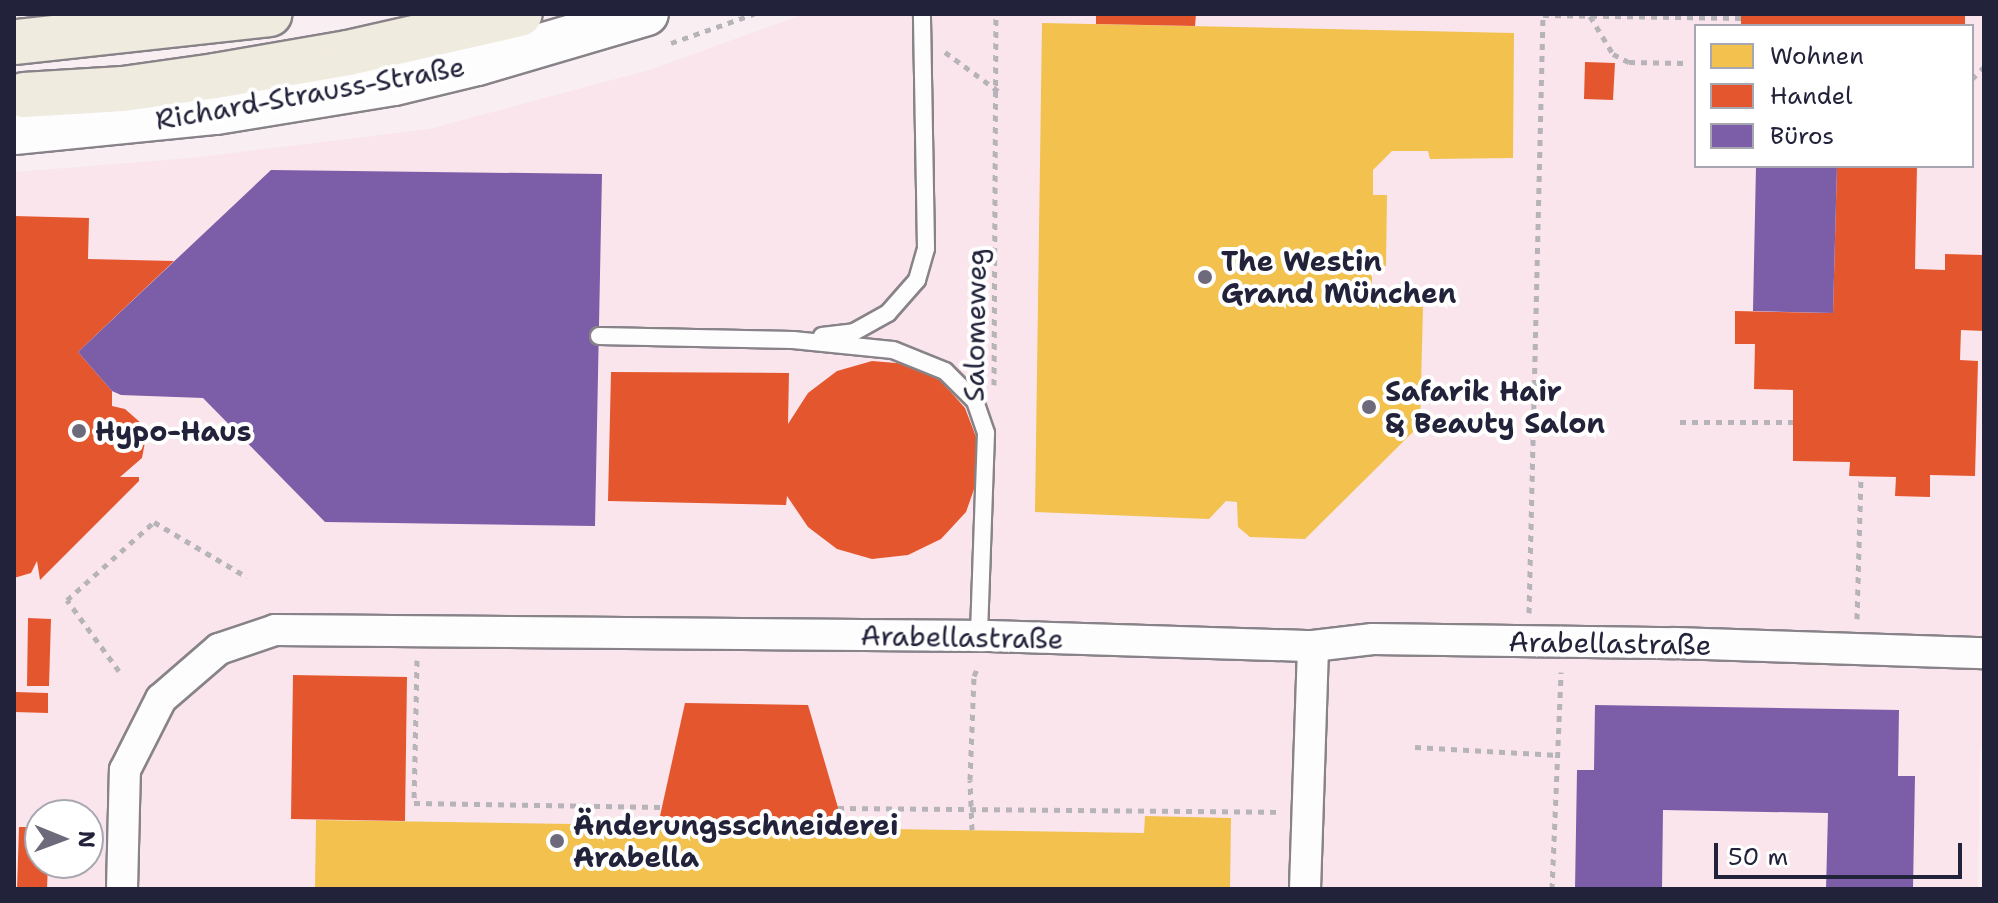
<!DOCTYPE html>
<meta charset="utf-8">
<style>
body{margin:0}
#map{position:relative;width:1998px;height:903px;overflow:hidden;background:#f9eff2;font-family:"Shantell Sans",sans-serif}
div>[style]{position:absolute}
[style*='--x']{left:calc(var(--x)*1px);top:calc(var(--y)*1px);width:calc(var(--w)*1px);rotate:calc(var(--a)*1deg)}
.built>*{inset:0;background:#fae5ec}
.homes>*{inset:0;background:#f2c14e}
.shops>*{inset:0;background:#e4572e}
.offices>*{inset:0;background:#7b5ea7}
.path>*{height:5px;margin-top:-2.5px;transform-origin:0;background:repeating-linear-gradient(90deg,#b6b4b8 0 6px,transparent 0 12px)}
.roads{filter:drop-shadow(2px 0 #878389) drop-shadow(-2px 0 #878389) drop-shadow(0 2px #878389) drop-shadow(0 -2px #878389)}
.lane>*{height:16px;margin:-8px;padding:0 8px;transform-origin:8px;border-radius:8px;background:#fefdfd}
.street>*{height:30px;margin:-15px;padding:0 15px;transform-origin:15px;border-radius:15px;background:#fefdfd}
.secondary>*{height:42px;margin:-21px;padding:0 21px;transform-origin:21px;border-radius:21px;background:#fefdfd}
.highway>*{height:44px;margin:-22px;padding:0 22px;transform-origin:22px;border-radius:22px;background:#f0ebdf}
.dots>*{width:22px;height:22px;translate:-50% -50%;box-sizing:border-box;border:4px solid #fff;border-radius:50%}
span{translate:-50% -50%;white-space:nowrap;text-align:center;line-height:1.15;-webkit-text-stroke:8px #fff;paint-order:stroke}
.street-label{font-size:28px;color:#22223b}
.poi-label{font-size:28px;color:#22223b;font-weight:700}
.left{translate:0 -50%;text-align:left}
.frame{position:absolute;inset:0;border:16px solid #22223b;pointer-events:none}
.legend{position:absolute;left:1694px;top:24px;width:280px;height:144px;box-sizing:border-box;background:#fff;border:2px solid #a7a7b1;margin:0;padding:10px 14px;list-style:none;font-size:24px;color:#22223b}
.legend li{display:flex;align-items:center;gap:16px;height:40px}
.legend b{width:40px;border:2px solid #a7a7b1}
.north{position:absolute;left:24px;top:799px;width:80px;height:80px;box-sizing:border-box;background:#fff;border:2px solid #a7a7b1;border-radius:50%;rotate:91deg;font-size:22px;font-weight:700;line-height:32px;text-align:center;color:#22223b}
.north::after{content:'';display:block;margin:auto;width:28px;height:36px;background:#6d6a7b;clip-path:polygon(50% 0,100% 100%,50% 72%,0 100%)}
.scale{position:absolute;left:1714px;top:843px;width:248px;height:36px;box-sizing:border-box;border:4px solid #22223b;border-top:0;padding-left:10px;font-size:24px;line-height:28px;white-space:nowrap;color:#22223b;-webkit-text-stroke:6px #fff;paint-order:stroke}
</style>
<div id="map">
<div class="built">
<i style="clip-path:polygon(evenodd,804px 14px,1984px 14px,1984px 733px,1980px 756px,1978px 889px,14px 889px,14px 172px,191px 158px,429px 129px,649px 70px,804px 14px,1696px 26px,1972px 26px,1972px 166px,1696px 166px,1696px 26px,804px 14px,40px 815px,88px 815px,88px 863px,40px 863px,40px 815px)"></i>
</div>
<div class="homes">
<i style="clip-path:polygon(1042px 23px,1514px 33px,1513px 158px,1430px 159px,1428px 151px,1392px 151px,1373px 170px,1373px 195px,1387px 195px,1386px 266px,1372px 266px,1372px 288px,1387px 305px,1423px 307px,1420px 425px,1305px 539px,1250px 537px,1238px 527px,1237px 502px,1226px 501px,1209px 519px,1035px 512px)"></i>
<i style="clip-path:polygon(1145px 816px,1231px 818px,1230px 889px,315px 889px,316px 820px,1144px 833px)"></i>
</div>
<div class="shops">
<i style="clip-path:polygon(1096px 14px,1196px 14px,1195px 26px,1096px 24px)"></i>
<i style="clip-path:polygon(1741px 14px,1965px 14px,1965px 26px,1741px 26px)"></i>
<i style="clip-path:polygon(1585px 62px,1615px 63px,1613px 100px,1584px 99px)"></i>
<i style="clip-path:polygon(1837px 166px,1917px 166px,1915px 269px,1945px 270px,1945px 254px,1984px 255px,1984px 331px,1961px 330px,1960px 360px,1978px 361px,1975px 476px,1930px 475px,1930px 497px,1895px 496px,1896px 477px,1849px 476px,1850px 462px,1793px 461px,1793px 390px,1754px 389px,1755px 344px,1735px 344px,1735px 311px,1833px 313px)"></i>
<i style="clip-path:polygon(14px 216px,89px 218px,88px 259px,174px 261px,78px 352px,112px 391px,112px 406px,125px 409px,142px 424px,146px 437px,142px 458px,120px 477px,139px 477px,139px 481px,40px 580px,37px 561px,31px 573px,14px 578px)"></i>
<i style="clip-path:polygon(872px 361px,908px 364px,941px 381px,965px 408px,978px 442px,978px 478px,966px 512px,941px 539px,908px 555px,872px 559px,837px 549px,808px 527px,787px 496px,786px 505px,608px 501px,611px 372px,789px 373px,788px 424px,808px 393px,837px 371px)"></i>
<i style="clip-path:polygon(28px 618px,51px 619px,49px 686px,27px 686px)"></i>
<i style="clip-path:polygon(293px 675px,407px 677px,405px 821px,291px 819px)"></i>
<i style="clip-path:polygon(14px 692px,48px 693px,48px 713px,14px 712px)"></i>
<i style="clip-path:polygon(685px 703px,808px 705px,844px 828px,658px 825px)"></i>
<i style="clip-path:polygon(19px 827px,40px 827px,40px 863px,48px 863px,47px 889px,17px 889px)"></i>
</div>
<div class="offices">
<i style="clip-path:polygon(1756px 166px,1837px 166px,1833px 313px,1753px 311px)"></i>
<i style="clip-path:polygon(271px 170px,602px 174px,595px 526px,325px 522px,203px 398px,121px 395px,112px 391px,78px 352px)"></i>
<i style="clip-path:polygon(1595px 705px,1899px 710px,1898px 776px,1915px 776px,1913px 889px,1826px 889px,1828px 813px,1663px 810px,1662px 889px,1575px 889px,1577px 770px,1594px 770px)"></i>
</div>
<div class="path">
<i style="--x:1543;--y:15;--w:198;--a:0.9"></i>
<i style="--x:1590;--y:16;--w:44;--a:58.8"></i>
<i style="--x:1613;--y:54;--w:18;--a:27"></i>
<i style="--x:1629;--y:62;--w:56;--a:1"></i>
<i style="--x:671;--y:43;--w:88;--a:-19.3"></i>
<i style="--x:945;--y:52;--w:66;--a:36.3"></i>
<i style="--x:1972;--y:79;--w:17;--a:-45"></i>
<i style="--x:994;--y:385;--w:371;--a:-89.7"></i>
<i style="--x:1680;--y:422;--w:113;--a:0"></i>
<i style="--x:1529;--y:613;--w:599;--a:-88.66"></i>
<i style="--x:1857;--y:619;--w:143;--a:-88.4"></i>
<i style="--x:417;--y:660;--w:143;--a:91.2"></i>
<i style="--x:414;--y:803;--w:248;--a:0.9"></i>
<i style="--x:119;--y:671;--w:88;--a:-126.2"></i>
<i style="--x:67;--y:600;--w:117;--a:-41.9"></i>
<i style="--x:154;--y:522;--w:108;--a:30.6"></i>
<i style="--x:1415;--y:747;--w:143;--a:3.2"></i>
<i style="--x:838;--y:808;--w:439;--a:0.5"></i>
<i style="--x:972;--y:830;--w:50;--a:-92.3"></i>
<i style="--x:970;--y:780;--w:104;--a:-87.8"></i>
<i style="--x:974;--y:676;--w:12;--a:-66"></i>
<i style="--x:1552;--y:889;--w:217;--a:-87.6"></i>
</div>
<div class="roads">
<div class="lane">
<i style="--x:599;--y:336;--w:194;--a:1.2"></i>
<i style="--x:793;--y:340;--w:100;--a:5.7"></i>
<i style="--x:893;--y:350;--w:56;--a:22"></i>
<i style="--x:945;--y:371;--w:42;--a:45"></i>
<i style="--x:975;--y:401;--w:34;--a:71"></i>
<i style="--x:986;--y:433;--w:203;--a:92"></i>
<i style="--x:822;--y:336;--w:32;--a:-7"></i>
<i style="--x:854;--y:332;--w:39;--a:-29"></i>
<i style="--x:888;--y:313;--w:44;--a:-48.7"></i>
<i style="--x:917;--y:280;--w:33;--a:-74"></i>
<i style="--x:926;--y:248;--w:234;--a:-91"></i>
</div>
<div class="street">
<i style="--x:122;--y:889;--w:119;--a:-88.6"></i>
<i style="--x:125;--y:770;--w:80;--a:-63.1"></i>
<i style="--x:161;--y:699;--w:77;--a:-40.8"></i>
<i style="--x:219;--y:649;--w:59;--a:-18.7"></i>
<i style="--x:275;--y:630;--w:714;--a:0.48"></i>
<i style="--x:989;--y:636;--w:324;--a:1.8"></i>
<i style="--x:1313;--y:646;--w:60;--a:-6.7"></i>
<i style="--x:1373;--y:639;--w:302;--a:0.8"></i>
<i style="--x:1675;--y:643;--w:309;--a:1.9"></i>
<i style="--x:1305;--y:889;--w:243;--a:-88.1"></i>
</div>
<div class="secondary">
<i style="--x:14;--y:133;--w:203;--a:-5.7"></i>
<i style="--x:216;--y:113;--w:180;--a:-9.3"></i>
<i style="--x:394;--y:84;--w:85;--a:-13.5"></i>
<i style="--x:477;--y:64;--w:177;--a:-16.4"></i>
</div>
<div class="highway">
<i style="--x:16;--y:42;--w:255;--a:-6.3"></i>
<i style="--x:24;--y:95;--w:99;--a:-3.5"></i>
<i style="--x:123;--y:89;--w:93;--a:-8"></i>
<i style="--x:215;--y:76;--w:135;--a:-9.8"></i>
<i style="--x:348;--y:53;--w:176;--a:-12.8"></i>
</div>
</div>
<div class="dots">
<i style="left:1205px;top:277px;background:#6d6a7b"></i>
<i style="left:1369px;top:407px;background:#6d6a7b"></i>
<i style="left:79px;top:431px;background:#6d6a7b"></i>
<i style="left:557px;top:841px;background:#6d6a7b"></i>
</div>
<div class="street-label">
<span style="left:310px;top:93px;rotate:-10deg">Richard-Strauss-Straße</span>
<span style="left:975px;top:325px;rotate:-89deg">Salomeweg</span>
<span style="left:962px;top:637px;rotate:1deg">Arabellastraße</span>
<span style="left:1610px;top:643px;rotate:1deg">Arabellastraße</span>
</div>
<div class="poi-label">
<span class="left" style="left:1221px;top:277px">The Westin<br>Grand München</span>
<span class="left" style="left:1385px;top:407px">Safarik Hair<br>&amp; Beauty Salon</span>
<span class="left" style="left:95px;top:431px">Hypo-Haus</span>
<span class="left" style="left:573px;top:841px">Änderungsschneiderei<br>Arabella</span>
</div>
<div class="frame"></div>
<ul class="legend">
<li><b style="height:22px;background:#f2c14e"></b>Wohnen</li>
<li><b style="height:22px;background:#e4572e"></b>Handel</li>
<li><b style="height:22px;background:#7b5ea7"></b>Büros</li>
</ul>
<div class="north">N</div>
<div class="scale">50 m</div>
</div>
